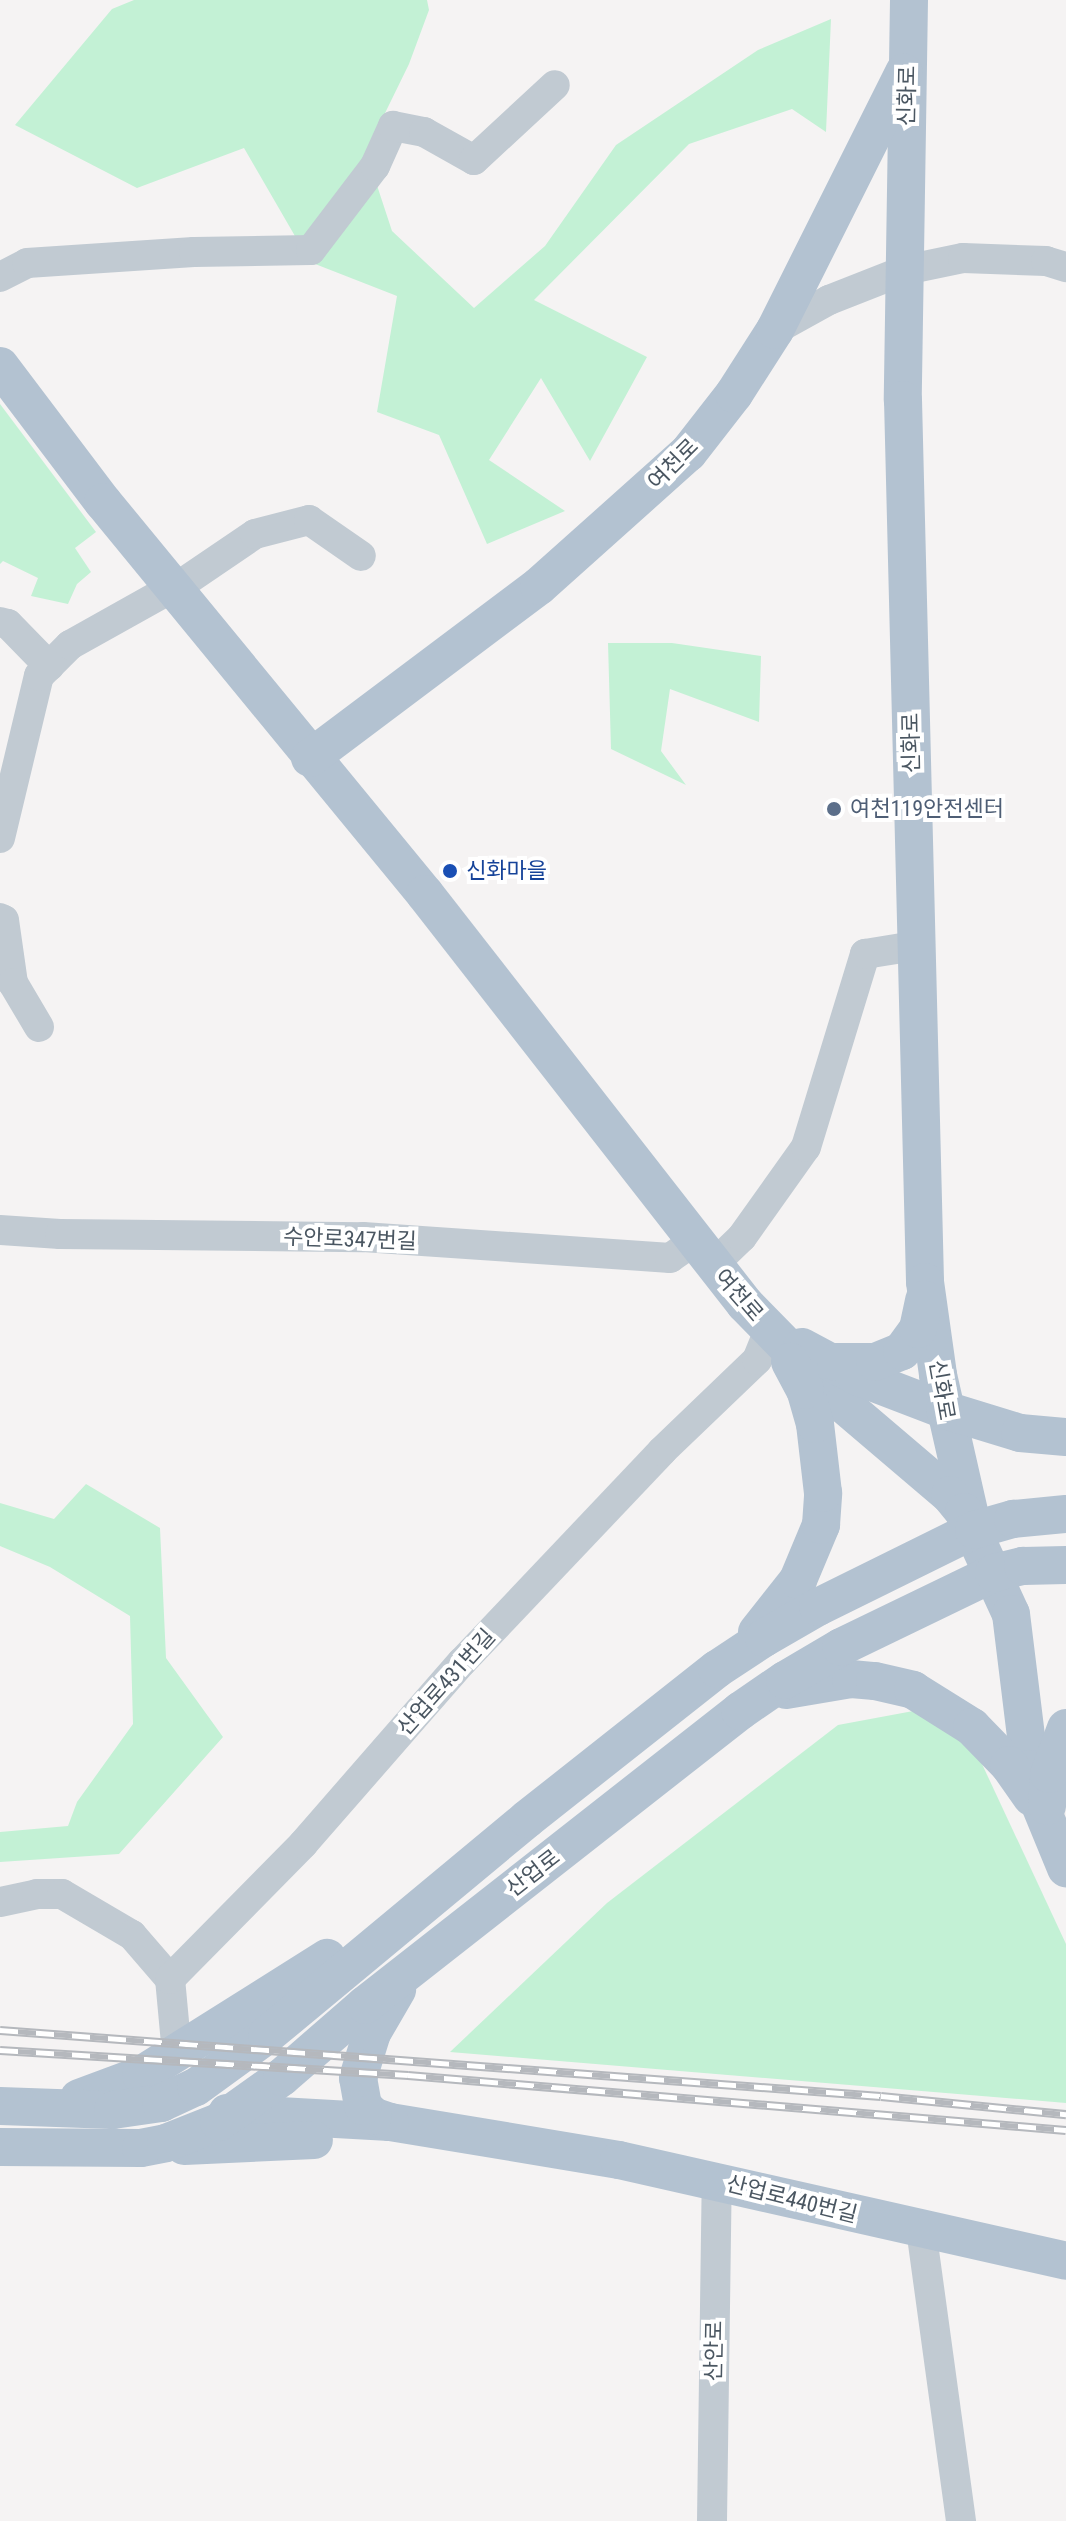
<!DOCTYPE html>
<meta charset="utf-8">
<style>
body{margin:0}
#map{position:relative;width:1066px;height:2521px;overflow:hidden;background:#f5f3f3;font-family:"Roboto Condensed","Noto Sans KR",sans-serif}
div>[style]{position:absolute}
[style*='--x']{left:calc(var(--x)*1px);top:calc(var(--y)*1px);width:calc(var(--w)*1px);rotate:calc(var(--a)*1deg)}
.green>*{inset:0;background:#c3f1d5}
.minor>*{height:30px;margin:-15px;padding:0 15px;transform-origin:15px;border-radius:15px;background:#c1cad2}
.major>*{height:38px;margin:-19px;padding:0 19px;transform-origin:19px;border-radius:19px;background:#b3c2d1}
.rail>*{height:9px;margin-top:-4.5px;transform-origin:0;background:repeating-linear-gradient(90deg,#fff 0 18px,#b5b8bd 0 36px);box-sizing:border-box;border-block:2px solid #b5b8bd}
.dots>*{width:22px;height:22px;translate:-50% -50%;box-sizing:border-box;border:4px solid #fff;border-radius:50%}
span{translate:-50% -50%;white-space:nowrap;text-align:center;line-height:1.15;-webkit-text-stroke:8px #fff;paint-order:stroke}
.street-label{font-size:22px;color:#4a5661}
.service-label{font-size:22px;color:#4e5e75}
.left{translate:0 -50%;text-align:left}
.transit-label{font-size:22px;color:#164399}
</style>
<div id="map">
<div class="green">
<i style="clip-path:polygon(134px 0,427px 0,429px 10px,409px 64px,366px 152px,392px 231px,474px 308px,545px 246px,616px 145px,758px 50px,831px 19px,826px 132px,792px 109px,689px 144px,534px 300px,647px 357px,590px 461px,541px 378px,489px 460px,565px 511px,487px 544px,439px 435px,377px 412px,397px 296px,310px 262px,244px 148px,137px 188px,15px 125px,112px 9px)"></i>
<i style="clip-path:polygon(0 404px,96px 532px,75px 548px,91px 572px,77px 584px,68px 604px,31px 596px,38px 578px,3px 561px,0 564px)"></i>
<i style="clip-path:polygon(608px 643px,672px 643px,761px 656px,759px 722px,670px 689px,661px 751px,686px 785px,611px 749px)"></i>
<i style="clip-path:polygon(86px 1484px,160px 1528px,166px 1658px,223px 1737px,119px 1854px,0 1862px,0 1832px,68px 1826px,77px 1802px,133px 1724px,130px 1616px,50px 1567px,0 1546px,0 1503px,54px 1519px)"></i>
<i style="clip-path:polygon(924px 1709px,975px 1749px,1066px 1944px,1066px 2103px,450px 2052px,607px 1903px,838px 1725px)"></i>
</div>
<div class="minor">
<i style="--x:0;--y:277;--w:30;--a:-27"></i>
<i style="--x:27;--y:263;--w:167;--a:-3.8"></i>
<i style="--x:194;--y:252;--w:117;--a:-1"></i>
<i style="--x:311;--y:250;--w:106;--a:-52.7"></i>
<i style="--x:375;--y:166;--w:44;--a:-65.8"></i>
<i style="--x:393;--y:126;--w:32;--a:11"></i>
<i style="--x:424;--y:132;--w:57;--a:29.2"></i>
<i style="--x:474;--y:160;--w:110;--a:-42.8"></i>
<i style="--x:775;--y:330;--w:62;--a:-29.1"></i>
<i style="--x:829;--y:300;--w:82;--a:-21.5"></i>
<i style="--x:905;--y:270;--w:59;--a:-11.7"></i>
<i style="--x:963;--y:258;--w:83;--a:2.1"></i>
<i style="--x:1046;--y:261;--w:21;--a:17"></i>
<i style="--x:174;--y:589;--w:98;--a:-34.2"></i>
<i style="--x:255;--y:534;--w:56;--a:-14.5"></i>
<i style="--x:309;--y:520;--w:63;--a:34.7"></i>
<i style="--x:0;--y:622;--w:8;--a:14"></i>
<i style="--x:8;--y:624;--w:59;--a:45.7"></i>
<i style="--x:0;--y:838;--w:167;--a:-76.5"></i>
<i style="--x:39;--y:676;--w:44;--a:-45"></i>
<i style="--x:70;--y:645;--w:117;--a:-29.2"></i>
<i style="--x:0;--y:918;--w:4;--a:27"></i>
<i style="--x:4;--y:920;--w:64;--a:81.9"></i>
<i style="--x:13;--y:983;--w:51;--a:59.4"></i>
<i style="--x:0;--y:1230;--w:60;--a:3.8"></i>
<i style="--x:60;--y:1234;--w:303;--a:0.6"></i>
<i style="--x:363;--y:1237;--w:308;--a:3.9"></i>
<i style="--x:670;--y:1258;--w:29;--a:-35"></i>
<i style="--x:713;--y:1265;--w:40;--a:-44"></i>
<i style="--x:742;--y:1237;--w:110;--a:-54.6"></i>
<i style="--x:806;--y:1147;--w:202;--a:-73"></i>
<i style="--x:865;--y:954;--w:51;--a:-9.1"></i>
<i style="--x:0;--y:1902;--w:38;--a:-12"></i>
<i style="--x:37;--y:1894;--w:25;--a:0"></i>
<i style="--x:62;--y:1894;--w:81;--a:30.4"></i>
<i style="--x:132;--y:1935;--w:58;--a:49.2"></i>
<i style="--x:177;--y:2054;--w:75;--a:-95.3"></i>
<i style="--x:170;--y:1979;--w:190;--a:-45.4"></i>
<i style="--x:303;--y:1844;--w:242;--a:-48.9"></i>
<i style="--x:462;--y:1662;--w:291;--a:-46.5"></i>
<i style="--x:662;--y:1451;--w:132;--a:-43.8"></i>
<i style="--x:757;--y:1360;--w:32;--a:-68"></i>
<i style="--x:921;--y:2229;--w:295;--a:82.2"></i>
<i style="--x:712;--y:2521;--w:341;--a:-89.2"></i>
</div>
<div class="major">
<i style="--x:909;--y:0;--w:400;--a:90.9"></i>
<i style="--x:903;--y:400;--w:882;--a:88.57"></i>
<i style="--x:925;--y:1282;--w:94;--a:82"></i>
<i style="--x:938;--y:1375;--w:145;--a:77.2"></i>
<i style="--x:0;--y:366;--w:171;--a:52.9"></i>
<i style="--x:103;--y:502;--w:507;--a:50.6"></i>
<i style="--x:425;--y:894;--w:520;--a:52.03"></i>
<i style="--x:745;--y:1304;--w:140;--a:45.6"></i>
<i style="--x:843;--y:1404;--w:140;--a:40.4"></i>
<i style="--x:950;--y:1495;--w:22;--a:51"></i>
<i style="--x:964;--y:1512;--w:112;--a:65.3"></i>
<i style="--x:1011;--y:1614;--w:156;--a:83"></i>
<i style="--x:1030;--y:1769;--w:32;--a:76"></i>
<i style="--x:1038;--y:1800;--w:74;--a:67.6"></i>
<i style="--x:310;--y:758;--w:286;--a:-36.9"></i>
<i style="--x:539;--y:586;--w:200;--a:-41.8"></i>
<i style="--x:688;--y:453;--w:75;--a:-52.1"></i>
<i style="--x:734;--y:394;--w:76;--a:-57.4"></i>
<i style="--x:775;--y:330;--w:288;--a:-63.4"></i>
<i style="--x:802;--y:1347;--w:61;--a:28.2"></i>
<i style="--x:856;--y:1376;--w:95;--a:20.9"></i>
<i style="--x:945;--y:1410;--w:78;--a:17"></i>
<i style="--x:1020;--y:1433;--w:46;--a:5"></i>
<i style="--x:836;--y:1362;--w:39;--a:0"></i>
<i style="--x:875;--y:1362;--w:29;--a:-22"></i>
<i style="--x:902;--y:1351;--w:27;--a:-54"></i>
<i style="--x:918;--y:1329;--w:30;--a:-78"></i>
<i style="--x:757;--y:1632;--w:66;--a:-51.7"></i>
<i style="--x:798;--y:1580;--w:60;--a:-67.3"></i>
<i style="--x:821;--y:1525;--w:32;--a:-86"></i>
<i style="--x:823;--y:1493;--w:69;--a:-96.6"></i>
<i style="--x:815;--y:1424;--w:35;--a:-106"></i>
<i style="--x:805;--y:1390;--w:32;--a:-118"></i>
<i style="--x:786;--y:1690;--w:66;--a:-9.6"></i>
<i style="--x:851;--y:1679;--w:24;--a:5"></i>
<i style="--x:875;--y:1681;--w:39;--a:13"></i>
<i style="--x:913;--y:1690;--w:70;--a:32.1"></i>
<i style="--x:972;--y:1727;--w:53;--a:45.8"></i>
<i style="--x:1009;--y:1765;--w:39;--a:55"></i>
<i style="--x:1047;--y:1806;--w:32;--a:-86"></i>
<i style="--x:1049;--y:1774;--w:49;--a:-69.7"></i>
<i style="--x:79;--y:2098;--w:66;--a:-20.4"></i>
<i style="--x:141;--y:2075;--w:220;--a:-32.2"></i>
<i style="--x:0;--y:2106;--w:113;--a:2"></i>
<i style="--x:113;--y:2110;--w:49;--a:-8.3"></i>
<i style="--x:161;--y:2103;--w:38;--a:-25"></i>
<i style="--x:196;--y:2087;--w:88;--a:-36.2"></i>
<i style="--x:267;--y:2035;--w:338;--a:-39.7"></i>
<i style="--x:527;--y:1819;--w:242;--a:-38.3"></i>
<i style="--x:717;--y:1669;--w:56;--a:-33.4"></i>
<i style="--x:764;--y:1638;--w:62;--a:-29.9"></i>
<i style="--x:818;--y:1607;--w:174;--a:-26.3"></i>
<i style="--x:974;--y:1530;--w:41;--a:-15.8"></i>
<i style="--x:1013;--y:1519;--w:53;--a:-5.4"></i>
<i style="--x:227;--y:2113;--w:163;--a:3.2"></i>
<i style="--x:390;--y:2122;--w:232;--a:9.4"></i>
<i style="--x:619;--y:2160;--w:458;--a:12.7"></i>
<i style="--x:390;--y:2122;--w:18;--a:-161"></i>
<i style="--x:373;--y:2116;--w:14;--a:-135"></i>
<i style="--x:363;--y:2106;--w:28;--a:-100"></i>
<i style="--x:358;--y:2078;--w:47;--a:-72.7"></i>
<i style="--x:372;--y:2033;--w:50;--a:-59.8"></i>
<i style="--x:184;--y:2146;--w:130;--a:-2.6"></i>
<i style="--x:0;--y:2147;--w:141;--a:0.4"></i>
<i style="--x:141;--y:2148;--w:25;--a:-11"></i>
<i style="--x:166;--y:2143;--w:57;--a:-21.6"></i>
<i style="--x:219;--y:2122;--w:77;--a:-35.5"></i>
<i style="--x:282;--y:2077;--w:110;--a:-40.9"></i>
<i style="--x:365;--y:2005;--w:477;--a:-38.1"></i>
<i style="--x:740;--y:1711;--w:55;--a:-34.6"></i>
<i style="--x:785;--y:1680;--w:65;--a:-30.5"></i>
<i style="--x:841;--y:1647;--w:170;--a:-25.8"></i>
<i style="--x:994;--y:1573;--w:30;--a:-14"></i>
<i style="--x:1023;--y:1566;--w:43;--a:-1.3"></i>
</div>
<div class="rail">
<i style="--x:0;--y:2030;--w:883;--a:4.28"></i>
<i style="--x:881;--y:2096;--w:186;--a:5.6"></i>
<i style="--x:0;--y:2050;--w:409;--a:3.5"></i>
<i style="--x:408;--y:2075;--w:660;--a:4.78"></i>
</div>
<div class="dots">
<i style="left:834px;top:809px;background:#5c6f8a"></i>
<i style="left:450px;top:871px;background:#1a4fb4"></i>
</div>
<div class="street-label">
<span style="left:907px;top:96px;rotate:-89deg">신화로</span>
<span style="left:673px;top:464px;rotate:-45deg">여천로</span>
<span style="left:911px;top:743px;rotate:-91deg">신화로</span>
<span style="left:350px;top:1239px;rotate:2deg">수안로347번길</span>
<span style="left:739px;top:1295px;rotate:49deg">여천로</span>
<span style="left:942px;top:1390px;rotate:80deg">신화로</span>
<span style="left:446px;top:1682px;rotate:-48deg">산업로431번길</span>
<span style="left:533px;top:1873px;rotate:-38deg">산업로</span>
<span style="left:792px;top:2199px;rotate:14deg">산업로440번길</span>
<span style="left:714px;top:2351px;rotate:-89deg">산안로</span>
</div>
<div class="service-label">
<span class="left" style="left:850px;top:809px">여천119안전센터</span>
</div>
<div class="transit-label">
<span class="left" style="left:466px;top:871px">신화마을</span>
</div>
</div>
